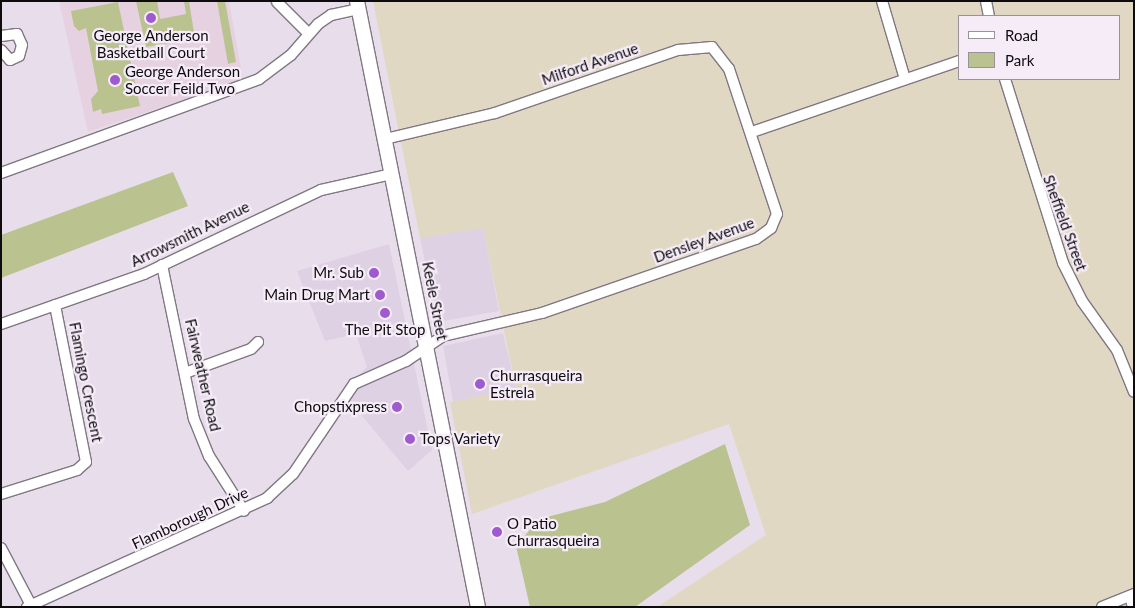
<!DOCTYPE html>
<style>
body{margin:0}
#map{position:relative;width:1135px;height:608px;overflow:hidden;background:#e8deeb;font-family:Lato,sans-serif}
div>[style]{position:absolute}
[style*='--x']{left:calc(var(--x)*1px);top:calc(var(--y)*1px);width:calc(var(--w)*1px);rotate:calc(var(--a)*1deg)}
.built>*{inset:0;background:#dfd1e4}
.industrial>*{inset:0;background:#e1d8c3}
.education>*{inset:0;background:#e6d1e0}
.green>*{inset:0;background:#bac290}
.roads{filter:drop-shadow(1px 0 #807782) drop-shadow(-1px 0 #807782) drop-shadow(0 1px #807782) drop-shadow(0 -1px #807782)}
.minor>*{height:10px;margin:-5px;padding:0 5px;transform-origin:5px;border-radius:5px;background:#fff}
.major>*{height:14px;margin:-7px;padding:0 7px;transform-origin:7px;border-radius:7px;background:#fff}
.dots>*{width:14px;height:14px;translate:-50% -50%;box-sizing:border-box;border:2px solid #f5ecf8;border-radius:50%}
span{translate:-50% -50%;white-space:nowrap;text-align:center;line-height:1.15;-webkit-text-stroke:4.5px #f5ecf8;paint-order:stroke}
.poi-label{font-size:15px;color:#0e0b0f}
.left{translate:0 -50%;text-align:left}
.right{translate:-100% -50%;text-align:right}
.street-label{font-size:15px;color:#0e0b0f}
.frame{position:absolute;inset:0;border:2px solid #0e0b0f;pointer-events:none}
.legend{position:absolute;left:958px;top:15px;width:162px;height:65px;box-sizing:border-box;background:#f5ecf8;border:1px solid #99929b;margin:0;padding:6px 9px;list-style:none;font-size:15px;color:#0e0b0f}
.legend li{display:flex;align-items:center;gap:10px;height:25px}
.legend b{width:25px;border:1px solid #99929b}
</style>
<div id="map">
<div class="built">
<i style="clip-path:polygon(483px 227px,499px 311px,438px 322px,420px 238px)"></i>
<i style="clip-path:polygon(389px 244px,432px 450px,408px 471px,342px 392px,367px 367px,356px 334px,325px 341px,297px 271px)"></i>
<i style="clip-path:polygon(503px 333px,516px 389px,453px 402px,443px 346px)"></i>
</div>
<div class="industrial">
<i style="clip-path:polygon(evenodd,373px 1px,1134px 1px,1134px 607px,657px 607px,766px 535px,729px 424px,472px 514px,450px 402px,516px 389px,483px 228px,420px 238px,373px 1px,959px 16px,1119px 16px,1119px 79px,959px 79px,959px 16px)"></i>
</div>
<div class="education">
<i style="clip-path:polygon(59px 1px,229px 1px,243px 80px,88px 132px)"></i>
</div>
<div class="green">
<i style="clip-path:polygon(136px 1px,157px 1px,160px 19px,186px 14px,184px 1px,189px 1px,195px 39px,146px 47px)"></i>
<i style="clip-path:polygon(217px 1px,225px 1px,236px 62px,228px 64px)"></i>
<i style="clip-path:polygon(118px 2px,140px 106px,102px 114px,101px 109px,93px 112px,91px 99px,98px 91px,86px 28px,79px 31px,74px 26px,71px 11px)"></i>
<i style="clip-path:polygon(173px 172px,188px 206px,1px 278px,1px 235px)"></i>
<i style="clip-path:polygon(725px 444px,750px 525px,635px 607px,530px 607px,516px 546px,539px 519px,605px 502px)"></i>
</div>
<div class="roads">
<div class="minor">
<i style="--x:882;--y:1;--w:81;--a:73.6"></i>
<i style="--x:986;--y:1;--w:15;--a:79"></i>
<i style="--x:277;--y:2;--w:44;--a:45"></i>
<i style="--x:1;--y:36;--w:16;--a:-7"></i>
<i style="--x:17;--y:34;--w:12;--a:66"></i>
<i style="--x:22;--y:45;--w:11;--a:105"></i>
<i style="--x:19;--y:56;--w:10;--a:156"></i>
<i style="--x:10;--y:60;--w:13;--a:-132"></i>
<i style="--x:1005;--y:79;--w:193;--a:72.5"></i>
<i style="--x:1063;--y:263;--w:42;--a:63.4"></i>
<i style="--x:1082;--y:301;--w:60;--a:54.5"></i>
<i style="--x:1117;--y:350;--w:45;--a:68"></i>
<i style="--x:752;--y:132;--w:219;--a:-18.9"></i>
<i style="--x:1;--y:173;--w:275;--a:-20"></i>
<i style="--x:259;--y:79;--w:40;--a:-37"></i>
<i style="--x:291;--y:55;--w:41;--a:-48.9"></i>
<i style="--x:318;--y:24;--w:16;--a:-35"></i>
<i style="--x:331;--y:15;--w:29;--a:-12"></i>
<i style="--x:162;--y:265;--w:157;--a:78.3"></i>
<i style="--x:194;--y:419;--w:40;--a:68"></i>
<i style="--x:209;--y:456;--w:65;--a:57.5"></i>
<i style="--x:1;--y:324;--w:151;--a:-19.3"></i>
<i style="--x:144;--y:274;--w:196;--a:-25.4"></i>
<i style="--x:321;--y:190;--w:73;--a:-12.7"></i>
<i style="--x:185;--y:373;--w:70;--a:-20"></i>
<i style="--x:251;--y:349;--w:10;--a:-45"></i>
<i style="--x:1;--y:494;--w:80;--a:-17.5"></i>
<i style="--x:77;--y:470;--w:12;--a:-42"></i>
<i style="--x:86;--y:462;--w:160;--a:-101.2"></i>
<i style="--x:1;--y:548;--w:67;--a:62.3"></i>
<i style="--x:1130;--y:596;--w:11;--a:75"></i>
<i style="--x:27;--y:607;--w:264;--a:-24.4"></i>
<i style="--x:267;--y:498;--w:35;--a:-43"></i>
<i style="--x:293;--y:474;--w:109;--a:-55.9"></i>
<i style="--x:354;--y:384;--w:57;--a:-23.9"></i>
<i style="--x:406;--y:361;--w:45;--a:-34"></i>
<i style="--x:443;--y:336;--w:102;--a:-13.1"></i>
<i style="--x:542;--y:313;--w:226;--a:-19.1"></i>
<i style="--x:756;--y:239;--w:19;--a:-36"></i>
<i style="--x:771;--y:228;--w:15;--a:-67"></i>
<i style="--x:777;--y:214;--w:153;--a:-108.3"></i>
<i style="--x:729;--y:69;--w:28;--a:-128"></i>
<i style="--x:712;--y:47;--w:34;--a:175"></i>
<i style="--x:678;--y:50;--w:194;--a:161"></i>
<i style="--x:495;--y:113;--w:113;--a:166.7"></i>
<i style="--x:1102;--y:607;--w:35;--a:-22"></i>
</div>
<div class="major">
<i style="--x:357;--y:1;--w:618;--a:78.71"></i>
</div>
</div>
<div class="dots">
<i style="left:151px;top:18px;background:#9f5acf"></i>
<i style="left:115px;top:80px;background:#9f5acf"></i>
<i style="left:374px;top:273px;background:#9f5acf"></i>
<i style="left:380px;top:295px;background:#9f5acf"></i>
<i style="left:385px;top:313px;background:#9f5acf"></i>
<i style="left:480px;top:384px;background:#9f5acf"></i>
<i style="left:397px;top:407px;background:#9f5acf"></i>
<i style="left:410px;top:439px;background:#9f5acf"></i>
<i style="left:497px;top:532px;background:#9f5acf"></i>
</div>
<div class="poi-label">
<span style="left:151px;top:44px">George Anderson<br>Basketball Court</span>
<span class="left" style="left:125px;top:80px">George Anderson<br>Soccer Feild Two</span>
<span class="right" style="left:364px;top:273px">Mr. Sub</span>
<span class="right" style="left:370px;top:295px">Main Drug Mart</span>
<span style="left:385px;top:330px">The Pit Stop</span>
<span class="left" style="left:490px;top:384px">Churrasqueira<br>Estrela</span>
<span class="right" style="left:387px;top:407px">Chopstixpress</span>
<span class="left" style="left:420px;top:439px">Tops Variety</span>
<span class="left" style="left:507px;top:532px">O Patio<br>Churrasqueira</span>
</div>
<div class="street-label">
<span style="left:590px;top:64px;rotate:-19deg">Milford Avenue</span>
<span style="left:1065px;top:223px;rotate:70deg">Sheffield Street</span>
<span style="left:190px;top:234px;rotate:-26deg">Arrowsmith Avenue</span>
<span style="left:704px;top:240px;rotate:-20deg">Densley Avenue</span>
<span style="left:435px;top:301px;rotate:79deg">Keele Street</span>
<span style="left:203px;top:375px;rotate:77deg">Fairweather Road</span>
<span style="left:86px;top:382px;rotate:79deg">Flamingo Crescent</span>
<span style="left:190px;top:518px;rotate:-25deg">Flamborough Drive</span>
</div>
<div class="frame"></div>
<ul class="legend">
<li><b style="height:6px;background:#fff"></b>Road</li>
<li><b style="height:14px;background:#bac290"></b>Park</li>
</ul>
</div>
